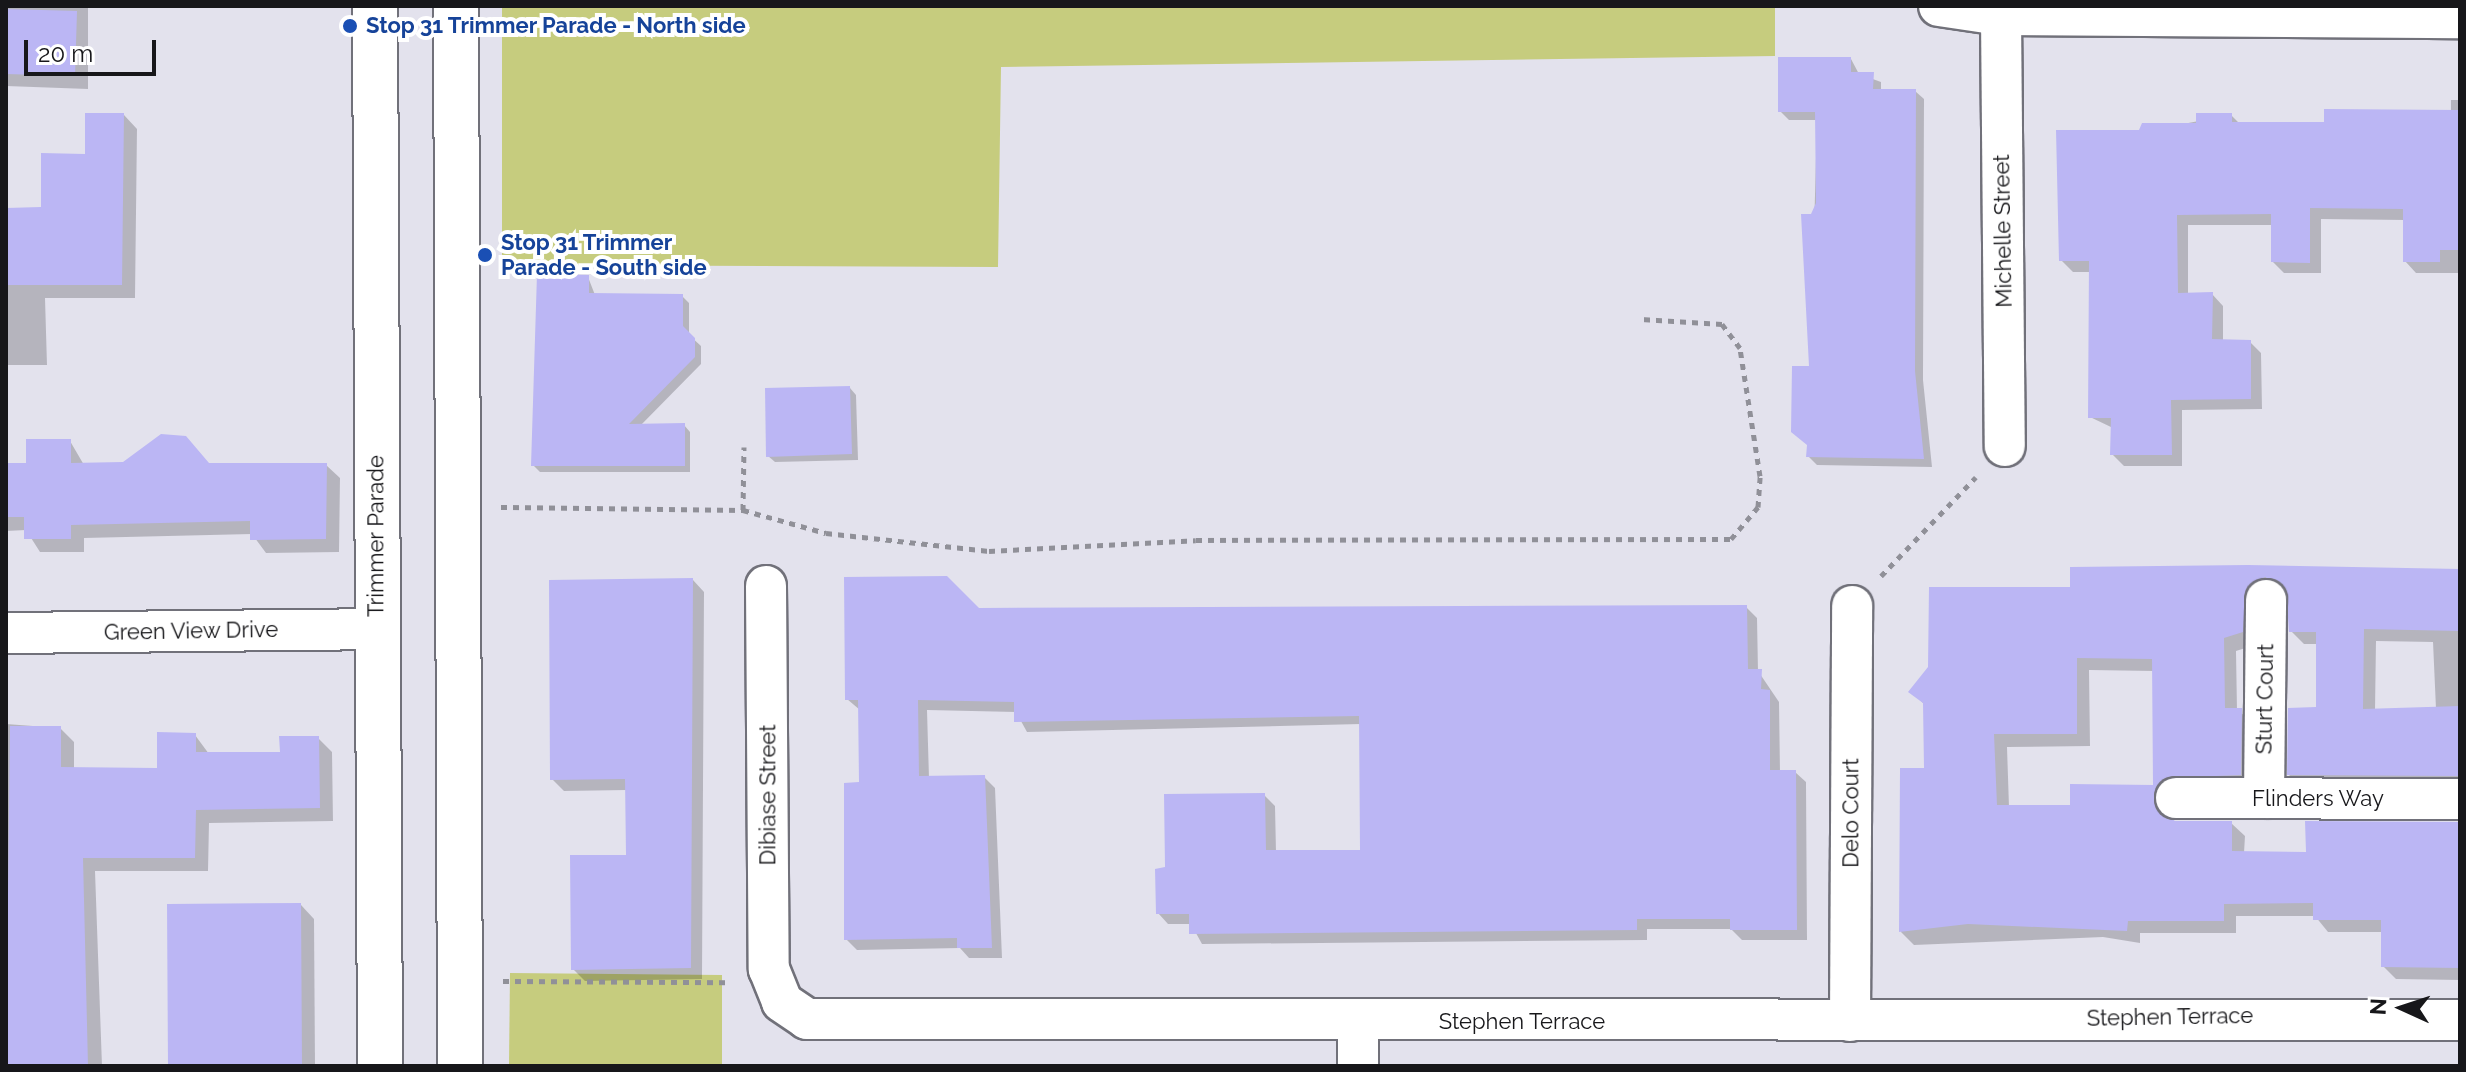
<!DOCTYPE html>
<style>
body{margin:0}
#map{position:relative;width:2466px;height:1072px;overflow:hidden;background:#e3e2ed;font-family:Raleway,sans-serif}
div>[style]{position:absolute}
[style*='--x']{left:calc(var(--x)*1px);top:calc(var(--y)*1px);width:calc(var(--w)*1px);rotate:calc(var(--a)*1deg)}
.green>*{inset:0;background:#c6cc7e}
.shadow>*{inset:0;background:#0003}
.building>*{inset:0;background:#bbb6f4}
.path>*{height:5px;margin-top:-2.5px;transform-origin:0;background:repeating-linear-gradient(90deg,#909098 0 6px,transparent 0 12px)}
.roads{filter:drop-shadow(2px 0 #71717a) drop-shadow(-2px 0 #71717a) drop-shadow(0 2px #71717a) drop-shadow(0 -2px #71717a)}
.minor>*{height:40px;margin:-20px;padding:0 20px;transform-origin:20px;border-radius:20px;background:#fff}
.secondary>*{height:44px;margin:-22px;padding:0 22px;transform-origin:22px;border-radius:22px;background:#fff}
.dots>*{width:22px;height:22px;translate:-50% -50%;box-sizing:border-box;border:4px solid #fff;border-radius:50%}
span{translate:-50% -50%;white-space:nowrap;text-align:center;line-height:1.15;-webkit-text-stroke:8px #fff;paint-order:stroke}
.transit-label{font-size:22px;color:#164399;font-weight:700}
.left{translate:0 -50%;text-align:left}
.street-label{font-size:22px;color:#17171a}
.frame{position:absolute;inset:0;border:8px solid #17171a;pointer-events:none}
.north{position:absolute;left:2362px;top:968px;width:80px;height:80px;-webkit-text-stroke:6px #fff;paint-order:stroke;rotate:273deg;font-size:22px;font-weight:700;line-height:32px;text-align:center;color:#17171a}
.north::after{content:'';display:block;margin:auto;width:28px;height:36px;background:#17171a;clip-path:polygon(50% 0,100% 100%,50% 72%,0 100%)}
.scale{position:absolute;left:24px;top:40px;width:132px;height:36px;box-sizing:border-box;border:4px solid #17171a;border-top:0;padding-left:10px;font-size:24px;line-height:28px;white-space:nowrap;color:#17171a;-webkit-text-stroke:6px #fff;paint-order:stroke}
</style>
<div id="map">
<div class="green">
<i style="clip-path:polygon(502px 6px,1775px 6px,1775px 56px,1001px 67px,998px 267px,502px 265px)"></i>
<i style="clip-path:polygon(510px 973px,722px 975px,722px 1066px,509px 1066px)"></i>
</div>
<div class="shadow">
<i style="clip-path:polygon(6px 6px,88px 6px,88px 89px,6px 86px)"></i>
<i style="clip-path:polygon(1851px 59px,1859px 74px,1881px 82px,1881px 91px,1915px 91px,1924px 99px,1923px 380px,1932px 467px,1817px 465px,1808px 456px,1817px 120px,1789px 120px,1780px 111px)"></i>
<i style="clip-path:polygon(2451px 100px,2460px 100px,2460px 273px,2416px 273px,2405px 261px,2405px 220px,2321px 219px,2321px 273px,2284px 273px,2273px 262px,2273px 225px,2188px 225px,2188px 294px,2212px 294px,2223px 306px,2223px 341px,2250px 342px,2261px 353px,2262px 409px,2182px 410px,2182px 466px,2124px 466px,2112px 454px,2113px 428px,2090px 417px,2090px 272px,2073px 272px,2061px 260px,2140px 132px,2231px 115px,2240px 124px,2326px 124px,2451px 112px)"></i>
<i style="clip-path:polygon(124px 115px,137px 129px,135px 298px,45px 298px,47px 365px,6px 365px,6px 210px,43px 209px)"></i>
<i style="clip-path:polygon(588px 277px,595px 295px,682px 296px,689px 303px,689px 335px,701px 346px,701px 364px,640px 426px,684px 425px,690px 432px,690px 472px,540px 472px,533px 465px)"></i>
<i style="clip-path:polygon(850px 388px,856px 395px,858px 460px,775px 462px,768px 456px)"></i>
<i style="clip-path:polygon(70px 441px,84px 465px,326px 465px,340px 478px,339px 552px,266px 553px,252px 534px,84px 538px,84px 552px,40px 552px,26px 530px,6px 531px,6px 465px,28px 465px)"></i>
<i style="clip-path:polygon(evenodd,2072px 569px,2460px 571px,2460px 788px,2302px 788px,2289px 775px,2318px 709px,2318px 644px,2304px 644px,2291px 631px,2288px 597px,2269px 592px,2255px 645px,2236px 651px,2237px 710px,2254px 723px,2254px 788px,2165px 811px,2175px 823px,2231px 823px,2245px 836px,2244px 853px,2308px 854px,2460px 824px,2460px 980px,2396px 979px,2383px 966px,2383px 932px,2328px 932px,2315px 916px,2236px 916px,2236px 933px,2140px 933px,2140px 943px,2103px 937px,1914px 945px,1901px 932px,1926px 770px,1925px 705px,1911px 691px,2072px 589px,2072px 569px,2376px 641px,2433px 642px,2436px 709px,2375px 711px,2376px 641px,2072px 569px,2089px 670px,2154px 671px,2155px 787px,2072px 807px,2009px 807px,2007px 747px,2090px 746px,2089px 670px)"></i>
<i style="clip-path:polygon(693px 580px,704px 592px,702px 979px,585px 981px,573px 969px,628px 857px,627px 790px,564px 791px,552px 779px)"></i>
<i style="clip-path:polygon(1746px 607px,1757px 618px,1758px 671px,1779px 702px,1780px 772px,1795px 772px,1806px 782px,1807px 940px,1742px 940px,1731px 929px,1647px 929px,1647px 940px,1202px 944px,1191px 924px,1168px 924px,1158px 913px,1167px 868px,1264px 795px,1275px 806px,1276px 852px,1362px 851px,1361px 724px,1027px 732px,1016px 712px,927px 710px,929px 778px,984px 777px,995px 788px,1002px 958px,969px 958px,960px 948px,857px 950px,846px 939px,861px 784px,860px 710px,847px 699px,978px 610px)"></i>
<i style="clip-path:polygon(6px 724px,60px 728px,74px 742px,74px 769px,159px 770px,195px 735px,209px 754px,282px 754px,318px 738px,332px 752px,333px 821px,209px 823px,208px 871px,95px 871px,102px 1066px,6px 1066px)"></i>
<i style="clip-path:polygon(301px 905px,314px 919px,315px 1066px,170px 1066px)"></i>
</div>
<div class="building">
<i style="clip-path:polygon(6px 9px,77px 11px,75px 76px,6px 74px)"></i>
<i style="clip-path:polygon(1778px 57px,1851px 57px,1851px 72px,1874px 72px,1873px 89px,1916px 89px,1915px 371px,1924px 459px,1806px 457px,1807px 445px,1791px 432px,1792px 366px,1809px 366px,1801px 214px,1811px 214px,1816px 203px,1815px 112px,1778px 112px)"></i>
<i style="clip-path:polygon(2324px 109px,2460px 110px,2460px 250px,2440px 250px,2440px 262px,2403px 262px,2403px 209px,2310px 208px,2310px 263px,2271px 262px,2271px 214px,2177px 215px,2178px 293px,2213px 292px,2212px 339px,2251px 340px,2251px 399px,2171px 400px,2172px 455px,2110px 455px,2111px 418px,2088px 418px,2089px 261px,2059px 261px,2056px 130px,2139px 130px,2142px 123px,2196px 123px,2196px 113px,2232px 113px,2232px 122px,2324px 122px)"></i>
<i style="clip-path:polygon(85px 113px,124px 113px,122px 285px,6px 285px,6px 208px,41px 207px,41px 153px,85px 154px)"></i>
<i style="clip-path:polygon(537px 274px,589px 275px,589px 293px,683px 294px,683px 326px,695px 338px,695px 357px,629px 424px,685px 423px,685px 466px,531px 466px)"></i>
<i style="clip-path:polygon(850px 386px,852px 454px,766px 457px,765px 388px)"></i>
<i style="clip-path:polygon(161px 434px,186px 436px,209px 463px,327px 463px,326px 539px,250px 540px,250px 521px,71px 525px,71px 539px,24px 539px,24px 517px,6px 517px,6px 463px,26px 463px,26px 439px,71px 439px,71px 463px,123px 462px)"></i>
<i style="clip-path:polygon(evenodd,2248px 565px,2460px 569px,2460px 631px,2364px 629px,2363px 709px,2460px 706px,2460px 776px,2287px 775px,2288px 708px,2316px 707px,2316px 632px,2289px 632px,2286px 589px,2265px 577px,2246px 589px,2243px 632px,2224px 638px,2225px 708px,2242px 708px,2241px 775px,2165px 778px,2156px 787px,2156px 809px,2175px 821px,2232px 821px,2232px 851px,2306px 852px,2305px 821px,2460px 822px,2460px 968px,2381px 967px,2381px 920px,2313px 920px,2313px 903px,2224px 904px,2224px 921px,2128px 921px,2127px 931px,1968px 924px,1899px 932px,1900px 768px,1924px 768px,1923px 703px,1908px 692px,1928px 667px,1929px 587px,2070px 587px,2070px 567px,2248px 565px,2077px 658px,2152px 659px,2153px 785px,2070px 784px,2070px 805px,1997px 805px,1994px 734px,2077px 734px,2077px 658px)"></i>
<i style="clip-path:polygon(947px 576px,979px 608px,1747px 605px,1748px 669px,1762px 669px,1761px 689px,1770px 690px,1770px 770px,1796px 770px,1797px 930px,1730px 930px,1730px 919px,1637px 919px,1637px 930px,1189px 934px,1189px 914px,1156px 914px,1155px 869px,1165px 867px,1164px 794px,1265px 793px,1266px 850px,1360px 850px,1359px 716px,1014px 722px,1014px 702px,918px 700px,919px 776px,985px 775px,992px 948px,957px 948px,957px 938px,844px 940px,844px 783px,859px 782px,858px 700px,845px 700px,844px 577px)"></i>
<i style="clip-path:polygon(693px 578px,691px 968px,571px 970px,570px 855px,626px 855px,625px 779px,550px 780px,549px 580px)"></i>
<i style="clip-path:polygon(10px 726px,61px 726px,61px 767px,157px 768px,157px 732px,196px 733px,196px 752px,280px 752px,279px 736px,319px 736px,320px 808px,196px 810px,195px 858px,83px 858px,88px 1066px,6px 1066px)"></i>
<i style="clip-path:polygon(301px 903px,302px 1066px,168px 1066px,167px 904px)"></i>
</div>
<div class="path">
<i style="--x:501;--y:507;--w:242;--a:0.7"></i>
<i style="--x:743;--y:510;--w:86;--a:15.5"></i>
<i style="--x:826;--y:533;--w:164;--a:6.3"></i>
<i style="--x:989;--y:551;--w:207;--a:-3"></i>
<i style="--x:1196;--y:540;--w:535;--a:-0.11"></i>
<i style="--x:1731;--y:539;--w:42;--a:-49.8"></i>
<i style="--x:1758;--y:507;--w:31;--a:-86"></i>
<i style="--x:1760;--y:476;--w:130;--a:-98.9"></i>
<i style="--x:1740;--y:348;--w:30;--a:-127"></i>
<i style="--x:1722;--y:324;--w:81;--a:-176.5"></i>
<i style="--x:743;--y:510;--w:63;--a:-89.1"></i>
<i style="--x:1881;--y:576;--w:137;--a:-46.2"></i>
<i style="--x:503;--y:981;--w:225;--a:0.3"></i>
</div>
<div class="roads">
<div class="minor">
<i style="--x:1939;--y:6;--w:63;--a:8.3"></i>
<i style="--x:2001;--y:15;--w:459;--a:0.4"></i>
<i style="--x:2001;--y:15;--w:431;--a:89.5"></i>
<i style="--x:766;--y:586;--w:383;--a:89.6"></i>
<i style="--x:769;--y:969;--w:35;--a:68"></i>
<i style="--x:782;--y:1002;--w:30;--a:34"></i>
<i style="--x:807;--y:1019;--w:1653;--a:0.03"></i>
<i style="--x:6;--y:633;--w:370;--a:-0.6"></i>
<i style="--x:2176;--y:798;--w:284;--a:0.2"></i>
<i style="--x:2264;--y:798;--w:198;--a:-89.4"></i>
<i style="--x:1850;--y:1021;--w:415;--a:-89.7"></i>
<i style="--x:1358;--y:1066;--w:45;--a:-90"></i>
</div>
<div class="secondary">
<i style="--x:375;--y:6;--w:1060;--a:89.73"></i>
<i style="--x:456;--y:6;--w:1060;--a:89.78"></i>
</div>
</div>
<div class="dots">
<i style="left:350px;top:26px;background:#1a4fb4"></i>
<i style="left:485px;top:255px;background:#1a4fb4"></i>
</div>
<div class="transit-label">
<span class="left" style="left:366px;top:26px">Stop 31 Trimmer Parade - North side</span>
<span class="left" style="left:501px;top:255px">Stop 31 Trimmer<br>Parade - South side</span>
</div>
<div class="street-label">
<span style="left:2003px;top:231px;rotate:-91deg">Michelle Street</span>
<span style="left:376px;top:536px;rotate:-90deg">Trimmer Parade</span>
<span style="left:191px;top:631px;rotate:-1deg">Green View Drive</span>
<span style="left:2265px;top:699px;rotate:-89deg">Sturt Court</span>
<span style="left:768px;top:795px;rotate:-90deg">Dibiase Street</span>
<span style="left:2318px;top:799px">Flinders Way</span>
<span style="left:1851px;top:813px;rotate:-90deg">Delo Court</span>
<span style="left:2170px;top:1017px;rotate:-1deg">Stephen Terrace</span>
<span style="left:1522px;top:1022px">Stephen Terrace</span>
</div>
<div class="frame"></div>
<div class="north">N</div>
<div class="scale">20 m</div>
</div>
